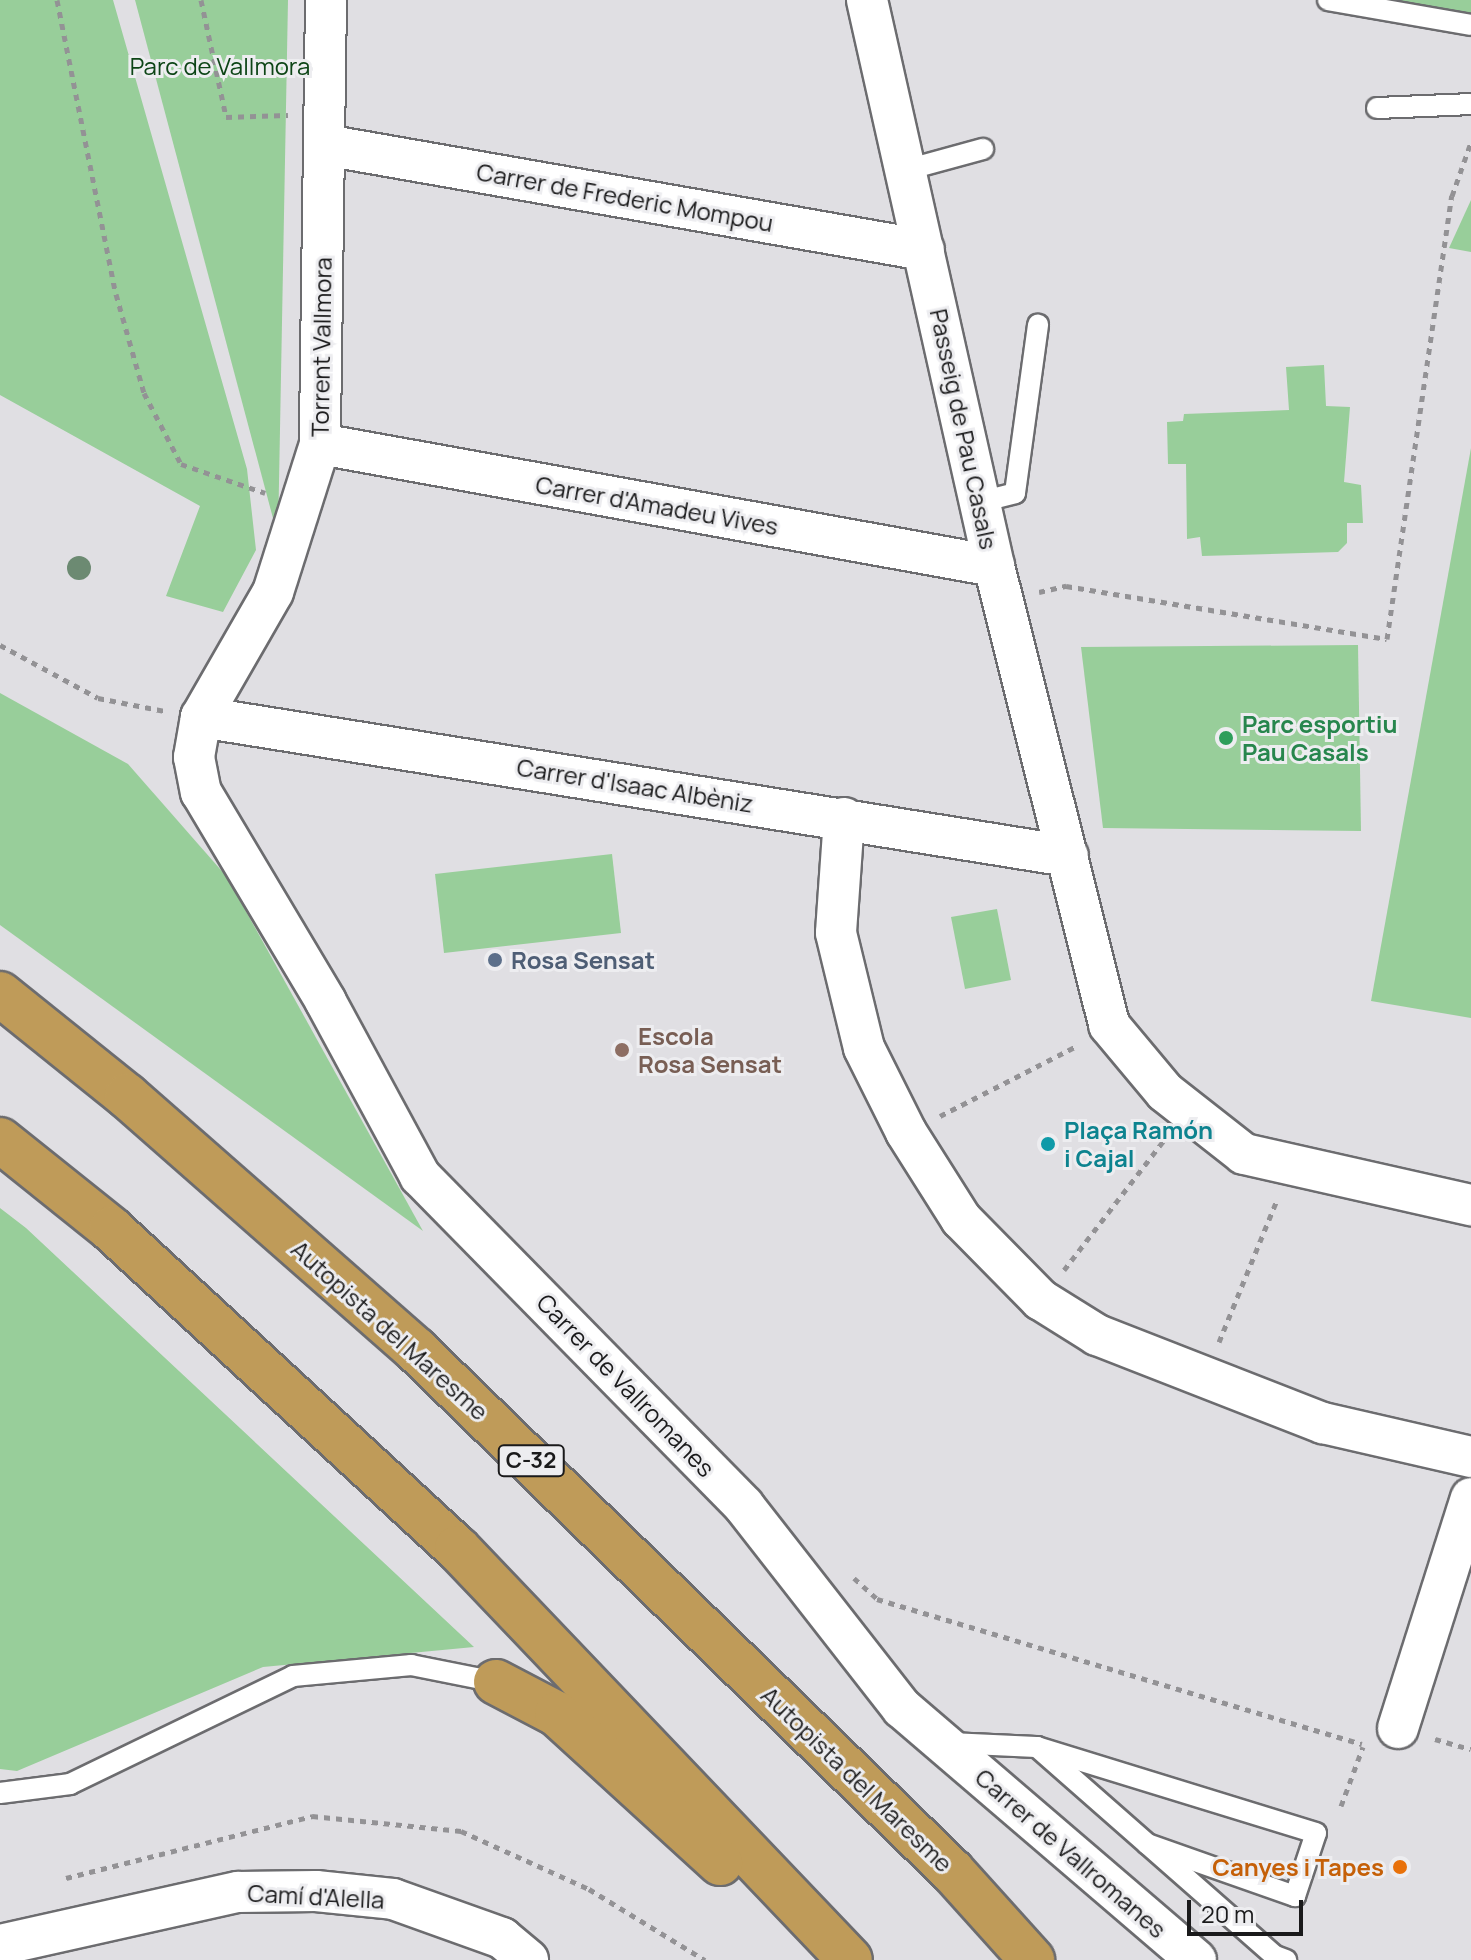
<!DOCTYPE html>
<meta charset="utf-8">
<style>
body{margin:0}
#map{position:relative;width:1471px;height:1960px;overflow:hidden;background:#e0dfe3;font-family:Manrope,sans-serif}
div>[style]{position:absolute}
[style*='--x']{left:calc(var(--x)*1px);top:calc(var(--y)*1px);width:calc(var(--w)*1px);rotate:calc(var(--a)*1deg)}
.green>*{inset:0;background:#98ce9a}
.path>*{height:5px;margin-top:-2.5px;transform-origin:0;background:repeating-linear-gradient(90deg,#939295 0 6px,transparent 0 12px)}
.roads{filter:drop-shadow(2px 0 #6c6c6f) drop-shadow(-2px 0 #6c6c6f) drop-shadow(0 2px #6c6c6f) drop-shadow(0 -2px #6c6c6f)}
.lane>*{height:20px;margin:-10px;padding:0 10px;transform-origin:10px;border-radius:10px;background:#fff}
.street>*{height:40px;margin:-20px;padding:0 20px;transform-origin:20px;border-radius:20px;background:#fff}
.highway>*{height:44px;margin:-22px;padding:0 22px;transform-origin:22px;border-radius:22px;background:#bf9b59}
.trees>*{width:24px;height:24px;margin:-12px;border-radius:50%;background:#6c8a72}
.dots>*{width:22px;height:22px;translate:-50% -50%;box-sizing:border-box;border:4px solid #ededf0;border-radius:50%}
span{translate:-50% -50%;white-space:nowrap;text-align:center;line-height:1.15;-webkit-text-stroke:6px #ededf0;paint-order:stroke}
.shield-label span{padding:2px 6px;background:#ededf0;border:2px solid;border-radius:6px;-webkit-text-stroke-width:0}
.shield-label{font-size:22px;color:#1a1a1b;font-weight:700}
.park-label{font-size:24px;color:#0d4516}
.street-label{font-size:24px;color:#1a1a1b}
.leisure-label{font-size:24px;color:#27864d;font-weight:700}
.left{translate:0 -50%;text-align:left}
.service-label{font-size:24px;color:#4e5e75;font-weight:700}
.education-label{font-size:24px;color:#785e54;font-weight:700}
.culture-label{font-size:24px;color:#0d838f;font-weight:700}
.food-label{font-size:24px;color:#c56008;font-weight:700}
.right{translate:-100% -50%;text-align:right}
.scale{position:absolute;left:1187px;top:1900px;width:116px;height:36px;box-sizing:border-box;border:4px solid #1a1a1b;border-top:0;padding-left:10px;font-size:24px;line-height:28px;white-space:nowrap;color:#1a1a1b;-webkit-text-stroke:6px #ededf0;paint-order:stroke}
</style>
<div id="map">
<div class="green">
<i style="clip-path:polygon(0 0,113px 0,247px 469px,256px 550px,223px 612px,166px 596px,200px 506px,0 395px)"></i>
<i style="clip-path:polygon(135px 0,288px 0,278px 537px)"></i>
<i style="clip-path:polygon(1383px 0,1471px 0,1471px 18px)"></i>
<i style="clip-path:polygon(1471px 200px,1471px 252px,1449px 248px)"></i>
<i style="clip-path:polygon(1324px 365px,1326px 406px,1350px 407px,1344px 482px,1361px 485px,1363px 523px,1347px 523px,1347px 543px,1338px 552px,1202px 556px,1200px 537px,1187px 539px,1186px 464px,1168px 464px,1167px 422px,1183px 421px,1184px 414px,1289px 410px,1286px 367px)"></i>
<i style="clip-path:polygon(1471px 448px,1471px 1018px,1371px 1001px)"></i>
<i style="clip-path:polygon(1358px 645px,1361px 831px,1103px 828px,1081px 647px)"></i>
<i style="clip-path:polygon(0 693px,128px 764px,227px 877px,423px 1231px,0 925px)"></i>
<i style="clip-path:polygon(612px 854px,621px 933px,444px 953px,435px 874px)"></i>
<i style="clip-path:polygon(997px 909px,1011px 980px,965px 989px,951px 917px)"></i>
<i style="clip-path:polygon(0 1208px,26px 1228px,474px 1647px,263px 1667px,17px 1771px,0 1769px)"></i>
</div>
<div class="path">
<i style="--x:57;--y:0;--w:300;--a:78.7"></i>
<i style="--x:116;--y:294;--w:103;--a:74.2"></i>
<i style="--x:144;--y:393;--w:80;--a:62.5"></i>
<i style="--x:181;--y:464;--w:89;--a:19"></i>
<i style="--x:201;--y:0;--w:120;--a:77.9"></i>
<i style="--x:226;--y:117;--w:62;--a:-1.8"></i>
<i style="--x:1039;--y:592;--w:28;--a:-13"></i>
<i style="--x:1066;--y:586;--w:325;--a:9.4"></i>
<i style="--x:1387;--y:639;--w:448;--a:-81.7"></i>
<i style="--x:1452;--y:196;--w:57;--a:-70.6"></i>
<i style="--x:0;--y:645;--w:111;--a:28.4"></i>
<i style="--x:98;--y:698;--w:68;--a:11"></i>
<i style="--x:940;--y:1116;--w:154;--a:-27.1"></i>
<i style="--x:1064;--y:1270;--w:165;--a:-52.4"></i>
<i style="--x:1219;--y:1342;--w:153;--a:-67.8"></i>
<i style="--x:854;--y:1578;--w:31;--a:42"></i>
<i style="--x:877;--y:1599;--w:506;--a:16.65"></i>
<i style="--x:1435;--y:1739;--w:37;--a:16"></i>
<i style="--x:1341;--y:1806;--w:63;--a:-69.6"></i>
<i style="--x:66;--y:1878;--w:254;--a:-14.1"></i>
<i style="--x:312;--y:1816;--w:150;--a:5.7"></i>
<i style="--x:461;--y:1831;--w:141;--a:24.4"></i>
<i style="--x:589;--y:1889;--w:136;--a:31.5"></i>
</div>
<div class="roads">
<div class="lane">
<i style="--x:1328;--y:0;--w:145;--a:9.9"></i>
<i style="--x:1377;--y:108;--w:94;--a:-2.4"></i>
<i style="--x:906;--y:170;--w:80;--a:-15.3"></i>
<i style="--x:980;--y:502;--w:36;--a:-14"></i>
<i style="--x:1015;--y:493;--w:170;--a:-82.2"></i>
<i style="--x:949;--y:1743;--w:88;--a:2.6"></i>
<i style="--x:0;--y:1793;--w:71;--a:-7.3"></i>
<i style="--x:70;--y:1784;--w:248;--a:-25.8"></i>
<i style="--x:293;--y:1676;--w:119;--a:-5.3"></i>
<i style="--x:411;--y:1665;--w:87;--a:11.3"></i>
<i style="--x:1147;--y:1844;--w:157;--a:19.4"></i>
<i style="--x:1295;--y:1896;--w:66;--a:-71.6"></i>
<i style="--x:1316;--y:1833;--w:292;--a:-162.9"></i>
<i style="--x:1037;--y:1747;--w:317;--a:41.3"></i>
<i style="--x:1275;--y:1956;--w:12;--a:20"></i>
</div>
<div class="street">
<i style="--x:326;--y:0;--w:444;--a:90.8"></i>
<i style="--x:320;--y:444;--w:155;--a:107.6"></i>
<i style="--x:273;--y:592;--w:144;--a:119.9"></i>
<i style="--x:201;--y:717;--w:41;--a:99.9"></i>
<i style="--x:194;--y:757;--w:36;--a:79"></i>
<i style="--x:201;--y:792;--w:244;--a:59.2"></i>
<i style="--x:326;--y:1002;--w:198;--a:61.6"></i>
<i style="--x:420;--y:1176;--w:462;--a:45.5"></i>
<i style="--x:744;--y:1506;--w:256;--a:52"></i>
<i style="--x:902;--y:1708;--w:387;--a:40.6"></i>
<i style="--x:867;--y:0;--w:580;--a:77.35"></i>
<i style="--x:994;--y:566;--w:473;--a:75.9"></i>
<i style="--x:1109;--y:1025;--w:87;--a:50.1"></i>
<i style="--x:1165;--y:1092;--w:100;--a:38.1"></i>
<i style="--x:1244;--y:1154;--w:233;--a:12.7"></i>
<i style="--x:325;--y:145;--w:608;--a:9.94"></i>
<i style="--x:320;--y:444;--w:685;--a:10.26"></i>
<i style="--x:201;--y:717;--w:878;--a:9.11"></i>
<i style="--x:844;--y:818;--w:115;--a:94"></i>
<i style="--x:836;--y:933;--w:118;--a:76.3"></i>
<i style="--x:864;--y:1048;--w:94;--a:63.4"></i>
<i style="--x:906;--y:1132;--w:103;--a:57.7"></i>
<i style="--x:961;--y:1219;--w:114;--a:45.4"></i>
<i style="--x:1041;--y:1300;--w:66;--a:32"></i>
<i style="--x:1097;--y:1335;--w:243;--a:21.3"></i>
<i style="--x:1323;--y:1423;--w:152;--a:12.9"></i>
<i style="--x:1398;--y:1728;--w:241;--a:-72.4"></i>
<i style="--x:0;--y:1945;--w:244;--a:-12.6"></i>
<i style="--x:238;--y:1892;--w:78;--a:-0.7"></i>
<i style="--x:316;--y:1891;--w:77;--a:5.9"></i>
<i style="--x:393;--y:1899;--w:116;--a:19.7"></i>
<i style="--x:502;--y:1938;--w:34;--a:40"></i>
</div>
<div class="highway">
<i style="--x:0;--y:994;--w:163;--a:38.8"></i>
<i style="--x:127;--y:1096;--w:385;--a:41.3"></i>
<i style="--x:416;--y:1350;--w:747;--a:44.19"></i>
<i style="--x:952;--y:1871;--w:120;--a:48"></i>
<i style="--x:0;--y:1140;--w:142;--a:38.7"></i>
<i style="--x:111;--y:1229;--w:471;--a:42.7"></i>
<i style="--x:457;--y:1548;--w:569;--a:46.35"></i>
<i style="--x:496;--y:1682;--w:69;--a:27.7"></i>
<i style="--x:557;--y:1714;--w:221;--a:42.4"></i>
</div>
</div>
<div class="trees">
<i style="left:79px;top:568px"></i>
</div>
<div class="dots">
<i style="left:1226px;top:738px;background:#2e9e5b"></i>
<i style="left:495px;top:960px;background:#5c6f8a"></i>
<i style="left:622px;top:1050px;background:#8d6e63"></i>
<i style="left:1048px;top:1144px;background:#0f9aa8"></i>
<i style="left:1400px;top:1867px;background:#e8710a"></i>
</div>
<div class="shield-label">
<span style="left:531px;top:1461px">C-32</span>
</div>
<div class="park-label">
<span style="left:220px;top:66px">Parc de Vallmora</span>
</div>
<div class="street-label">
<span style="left:625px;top:197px;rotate:10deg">Carrer de Frederic Mompou</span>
<span style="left:321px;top:347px;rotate:-89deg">Torrent Vallmora</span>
<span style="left:964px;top:429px;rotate:78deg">Passeig de Pau Casals</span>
<span style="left:657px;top:505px;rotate:10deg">Carrer d'Amadeu Vives</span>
<span style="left:635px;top:785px;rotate:9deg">Carrer d'Isaac Albèniz</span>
<span style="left:390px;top:1330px;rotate:42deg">Autopista del Maresme</span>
<span style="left:626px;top:1385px;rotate:46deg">Carrer de Vallromanes</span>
<span style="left:857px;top:1779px;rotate:44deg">Autopista del Maresme</span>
<span style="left:1071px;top:1853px;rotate:41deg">Carrer de Vallromanes</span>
<span style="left:316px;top:1896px;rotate:3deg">Camí d'Alella</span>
</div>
<div class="leisure-label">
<span class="left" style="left:1242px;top:738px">Parc esportiu<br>Pau Casals</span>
</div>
<div class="service-label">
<span class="left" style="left:511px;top:960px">Rosa Sensat</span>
</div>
<div class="education-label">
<span class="left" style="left:638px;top:1050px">Escola<br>Rosa Sensat</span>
</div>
<div class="culture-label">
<span class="left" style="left:1064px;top:1144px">Plaça Ramón<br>i Cajal</span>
</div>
<div class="food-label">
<span class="right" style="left:1384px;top:1867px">Canyes i Tapes</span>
</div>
<div class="scale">20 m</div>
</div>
